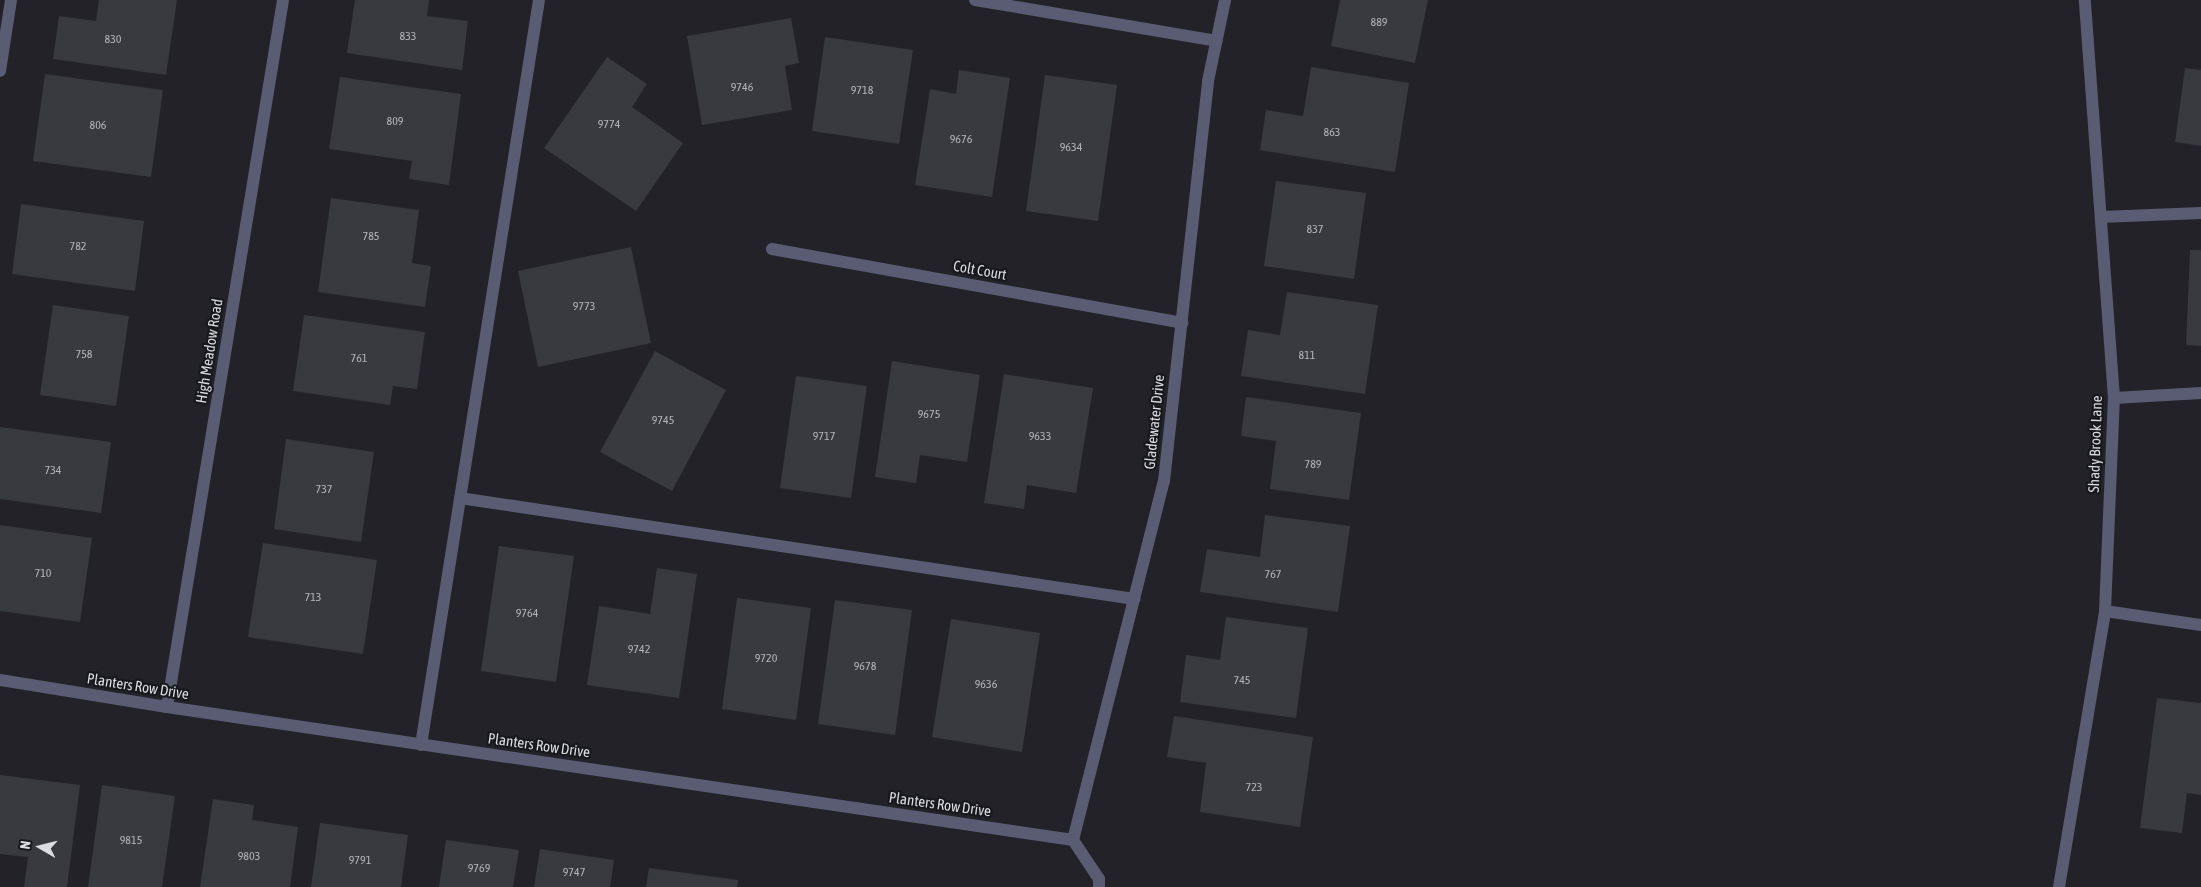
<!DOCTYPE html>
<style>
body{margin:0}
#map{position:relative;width:2201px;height:887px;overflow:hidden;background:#222228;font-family:"Asap Condensed",sans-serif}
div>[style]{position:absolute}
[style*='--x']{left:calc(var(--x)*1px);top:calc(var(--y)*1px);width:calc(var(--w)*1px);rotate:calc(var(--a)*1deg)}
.building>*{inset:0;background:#393a40}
.minor>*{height:12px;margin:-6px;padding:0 6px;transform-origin:6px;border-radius:6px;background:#595c72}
span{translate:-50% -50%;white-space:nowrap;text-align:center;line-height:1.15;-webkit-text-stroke:4.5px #18191e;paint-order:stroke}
.number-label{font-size:12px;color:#b2b4b7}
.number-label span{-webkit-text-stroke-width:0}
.street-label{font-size:15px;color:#dbdcdf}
.north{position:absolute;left:15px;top:822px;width:50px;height:50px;-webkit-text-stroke:4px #18191e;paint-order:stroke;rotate:278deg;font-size:14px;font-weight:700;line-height:20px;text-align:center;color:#dbdcdf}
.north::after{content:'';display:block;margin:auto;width:18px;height:22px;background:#dbdcdf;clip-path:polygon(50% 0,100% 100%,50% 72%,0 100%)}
</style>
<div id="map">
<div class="building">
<i style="clip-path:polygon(99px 0,177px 0,166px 75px,53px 59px,59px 16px,96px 21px)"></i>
<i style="clip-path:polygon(355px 0,429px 0,427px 16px,468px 21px,462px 70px,347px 53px)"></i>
<i style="clip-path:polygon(1340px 0,1428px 0,1415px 63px,1331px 46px)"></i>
<i style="clip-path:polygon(791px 18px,799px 63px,785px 66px,792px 110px,702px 125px,687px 36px)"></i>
<i style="clip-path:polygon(825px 37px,913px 50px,899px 144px,812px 131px)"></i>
<i style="clip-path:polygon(607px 57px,647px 84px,632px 107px,683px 143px,636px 211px,544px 148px)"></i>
<i style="clip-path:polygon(1311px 67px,1409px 83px,1395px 172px,1260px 150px,1266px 110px,1303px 116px)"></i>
<i style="clip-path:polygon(2185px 68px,2201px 70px,2201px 146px,2175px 142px)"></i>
<i style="clip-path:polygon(959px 70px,1010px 78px,992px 197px,915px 185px,930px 89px,956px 94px)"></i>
<i style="clip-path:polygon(45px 74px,163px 90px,151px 177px,33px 161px)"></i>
<i style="clip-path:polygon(1045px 75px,1117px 85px,1098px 221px,1026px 211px)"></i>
<i style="clip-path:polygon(340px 77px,461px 94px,449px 185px,409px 179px,412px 161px,329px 149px)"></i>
<i style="clip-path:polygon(1276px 181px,1366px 193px,1354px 279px,1264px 266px)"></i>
<i style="clip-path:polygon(331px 198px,419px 210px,412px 263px,431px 266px,425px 307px,318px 292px)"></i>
<i style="clip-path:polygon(21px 204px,144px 221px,135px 291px,12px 274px)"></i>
<i style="clip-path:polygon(631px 247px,651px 343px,538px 367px,518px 271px)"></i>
<i style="clip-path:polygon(2190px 250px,2201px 250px,2201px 346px,2186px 345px)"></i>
<i style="clip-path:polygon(1287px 292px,1378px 305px,1365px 394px,1241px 376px,1248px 330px,1280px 335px)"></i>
<i style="clip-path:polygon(53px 305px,129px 316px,116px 406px,40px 395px)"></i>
<i style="clip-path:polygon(304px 315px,425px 332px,417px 389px,393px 386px,390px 405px,293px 391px)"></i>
<i style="clip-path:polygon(655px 351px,726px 390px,672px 491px,600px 452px)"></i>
<i style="clip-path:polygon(892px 361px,980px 375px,967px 462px,920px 455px,916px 483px,875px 477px)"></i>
<i style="clip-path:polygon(1004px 374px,1093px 388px,1076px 493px,1027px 485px,1024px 509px,984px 503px)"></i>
<i style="clip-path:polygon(796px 376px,867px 386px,851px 498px,780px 488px)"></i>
<i style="clip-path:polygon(1246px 397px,1361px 413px,1349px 500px,1270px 489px,1276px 441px,1241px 436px)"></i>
<i style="clip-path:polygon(0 427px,111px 442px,101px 513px,0 499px)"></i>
<i style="clip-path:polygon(286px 439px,374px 452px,361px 542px,274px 529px)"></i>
<i style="clip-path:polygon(1265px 515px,1350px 526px,1338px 612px,1200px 592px,1207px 549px,1260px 557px)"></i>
<i style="clip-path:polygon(0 525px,92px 538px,80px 622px,0 611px)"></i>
<i style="clip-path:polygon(263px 543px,377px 560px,363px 654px,248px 637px)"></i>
<i style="clip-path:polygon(499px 546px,574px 556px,556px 682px,481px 671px)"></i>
<i style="clip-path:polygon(657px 568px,697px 574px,679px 698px,587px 685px,599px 606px,650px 614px)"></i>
<i style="clip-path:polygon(737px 598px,811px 608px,796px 720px,722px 709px)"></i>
<i style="clip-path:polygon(835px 600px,912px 610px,895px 735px,818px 724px)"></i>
<i style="clip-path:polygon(1226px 617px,1308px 628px,1296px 718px,1180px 702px,1186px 655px,1220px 660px)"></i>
<i style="clip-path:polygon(951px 619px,1040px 633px,1022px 752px,932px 737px)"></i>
<i style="clip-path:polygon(2157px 698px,2201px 703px,2201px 795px,2187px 793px,2182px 833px,2140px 828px)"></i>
<i style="clip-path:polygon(1174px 716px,1313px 737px,1300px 827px,1200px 812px,1206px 763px,1167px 757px)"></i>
<i style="clip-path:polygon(0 775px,80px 785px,67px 887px,24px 887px,28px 857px,0 854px)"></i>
<i style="clip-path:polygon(102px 785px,175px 796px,162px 887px,88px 887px)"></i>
<i style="clip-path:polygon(213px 799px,254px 805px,252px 820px,298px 827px,290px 887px,200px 887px)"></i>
<i style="clip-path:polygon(320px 823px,408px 835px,401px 887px,311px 887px)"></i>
<i style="clip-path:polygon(446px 840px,519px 850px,513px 887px,439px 887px)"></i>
<i style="clip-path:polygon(540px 849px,614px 860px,610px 887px,534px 887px)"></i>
<i style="clip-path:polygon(649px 868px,738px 880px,737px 887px,646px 887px)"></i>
</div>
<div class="minor">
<i style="--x:975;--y:0;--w:245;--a:9.6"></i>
<i style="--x:0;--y:71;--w:72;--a:-81.2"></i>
<i style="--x:2101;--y:217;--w:100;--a:-2.3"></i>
<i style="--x:772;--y:249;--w:417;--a:10.2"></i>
<i style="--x:2114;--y:398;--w:87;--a:-3.3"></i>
<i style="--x:460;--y:498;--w:682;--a:8.52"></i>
<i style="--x:2105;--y:611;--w:97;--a:8.3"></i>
<i style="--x:0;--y:680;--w:169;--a:9.2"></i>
<i style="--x:167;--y:707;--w:916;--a:8.35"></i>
<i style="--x:167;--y:707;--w:716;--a:-80.68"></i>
<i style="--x:421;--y:745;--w:754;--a:-81"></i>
<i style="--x:1073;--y:840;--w:370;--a:-75.8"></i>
<i style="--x:1164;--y:481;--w:402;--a:-83.7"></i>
<i style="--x:1208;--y:81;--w:83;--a:-78.1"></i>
<i style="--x:1073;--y:840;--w:47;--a:56.3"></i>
<i style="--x:1099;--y:879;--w:8;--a:90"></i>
<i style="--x:2059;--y:887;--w:280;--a:-80.5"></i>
<i style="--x:2105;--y:611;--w:213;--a:-87.6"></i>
<i style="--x:2114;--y:398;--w:399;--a:-94.2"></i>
</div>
<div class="number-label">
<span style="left:1379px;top:23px">889</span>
<span style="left:408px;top:37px">833</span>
<span style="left:113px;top:40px">830</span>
<span style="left:742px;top:88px">9746</span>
<span style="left:862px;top:91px">9718</span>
<span style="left:395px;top:122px">809</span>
<span style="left:609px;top:125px">9774</span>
<span style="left:98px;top:126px">806</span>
<span style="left:1332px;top:133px">863</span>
<span style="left:961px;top:140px">9676</span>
<span style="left:1071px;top:148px">9634</span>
<span style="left:1315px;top:230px">837</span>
<span style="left:371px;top:237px">785</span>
<span style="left:78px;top:247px">782</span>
<span style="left:584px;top:307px">9773</span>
<span style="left:84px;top:355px">758</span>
<span style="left:1307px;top:356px">811</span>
<span style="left:359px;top:359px">761</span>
<span style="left:929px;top:415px">9675</span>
<span style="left:663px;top:421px">9745</span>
<span style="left:824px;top:437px">9717</span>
<span style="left:1040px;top:437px">9633</span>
<span style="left:1313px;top:465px">789</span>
<span style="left:53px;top:471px">734</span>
<span style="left:324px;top:490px">737</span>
<span style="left:43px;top:574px">710</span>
<span style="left:1273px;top:575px">767</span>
<span style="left:313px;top:598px">713</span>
<span style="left:527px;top:614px">9764</span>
<span style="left:639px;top:650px">9742</span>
<span style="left:766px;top:659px">9720</span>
<span style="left:865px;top:667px">9678</span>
<span style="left:1242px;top:681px">745</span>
<span style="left:986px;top:685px">9636</span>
<span style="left:1254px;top:788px">723</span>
<span style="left:131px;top:841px">9815</span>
<span style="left:249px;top:857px">9803</span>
<span style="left:360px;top:861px">9791</span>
<span style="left:479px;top:869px">9769</span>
<span style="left:574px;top:873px">9747</span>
</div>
<div class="street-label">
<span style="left:980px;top:270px;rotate:10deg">Colt Court</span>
<span style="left:209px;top:351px;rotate:-81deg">High Meadow Road</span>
<span style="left:1154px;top:422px;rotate:-84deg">Gladewater Drive</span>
<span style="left:2095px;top:444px;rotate:-88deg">Shady Brook Lane</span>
<span style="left:138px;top:686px;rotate:9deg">Planters Row Drive</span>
<span style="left:539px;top:745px;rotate:8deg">Planters Row Drive</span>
<span style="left:940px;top:804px;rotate:8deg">Planters Row Drive</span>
</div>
<div class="north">N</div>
</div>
